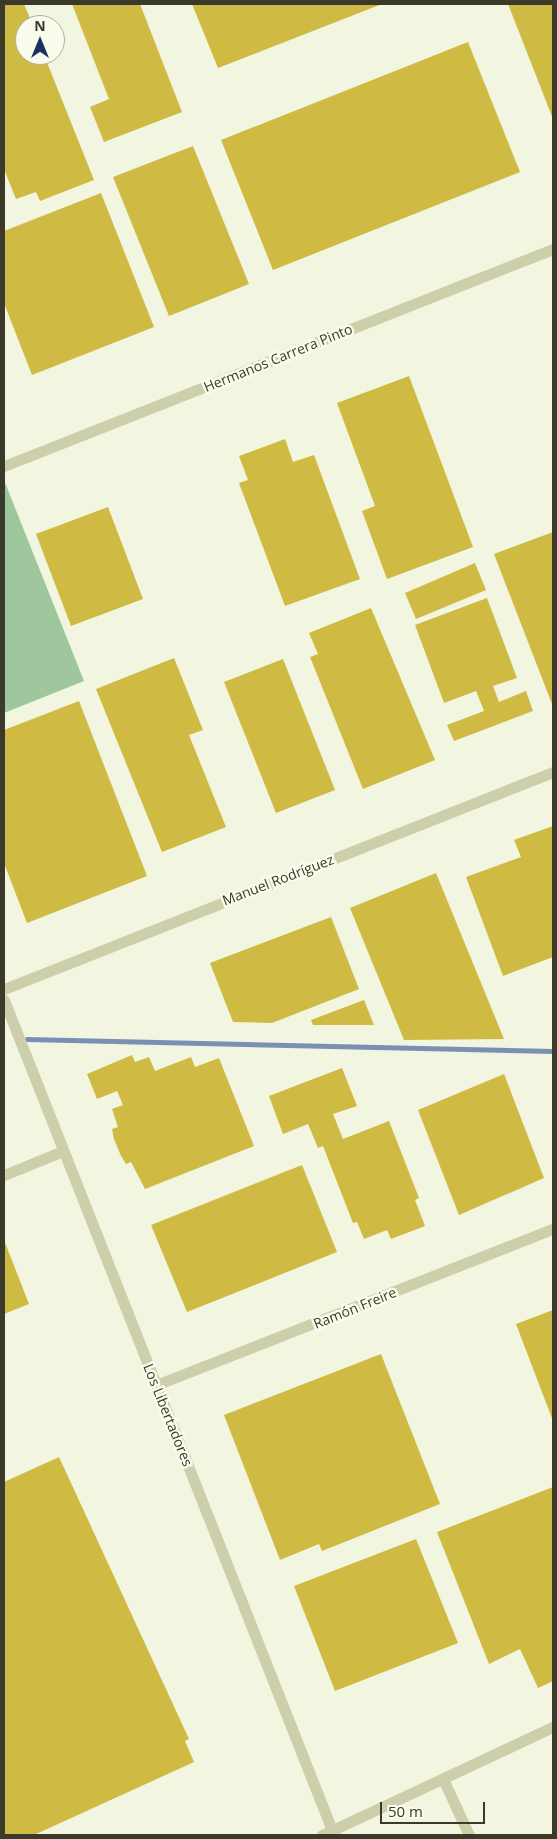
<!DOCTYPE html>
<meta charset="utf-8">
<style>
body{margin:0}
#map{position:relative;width:557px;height:1839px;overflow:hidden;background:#f2f5df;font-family:"Open Sans",sans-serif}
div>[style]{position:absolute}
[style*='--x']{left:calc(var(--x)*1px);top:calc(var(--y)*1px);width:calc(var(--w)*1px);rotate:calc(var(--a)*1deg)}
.green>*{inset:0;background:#9fc69d}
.stream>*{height:4.5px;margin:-2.25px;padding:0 2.25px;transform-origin:2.25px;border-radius:2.25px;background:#7b8fb5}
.building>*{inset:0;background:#cfbb43}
.street>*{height:11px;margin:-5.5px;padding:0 5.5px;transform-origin:5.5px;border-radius:5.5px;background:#cccfaa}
span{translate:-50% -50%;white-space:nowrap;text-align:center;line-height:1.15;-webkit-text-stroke:5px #f9fced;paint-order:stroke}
.street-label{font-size:14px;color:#3b3a2a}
.frame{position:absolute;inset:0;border:5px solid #3b3a2a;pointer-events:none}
.north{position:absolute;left:15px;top:15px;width:50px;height:50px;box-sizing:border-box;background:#f9fced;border:1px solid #adae9f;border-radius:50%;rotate:0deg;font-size:14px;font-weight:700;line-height:20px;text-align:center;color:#3b3a2a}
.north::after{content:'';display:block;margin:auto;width:18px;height:22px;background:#1b3261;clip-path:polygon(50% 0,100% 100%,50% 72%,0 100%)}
.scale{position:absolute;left:380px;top:1802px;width:105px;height:22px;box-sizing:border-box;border:2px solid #3b3a2a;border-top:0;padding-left:6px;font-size:15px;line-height:18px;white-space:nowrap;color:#3b3a2a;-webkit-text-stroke:4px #f9fced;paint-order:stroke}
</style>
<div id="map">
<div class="green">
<i style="clip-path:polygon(4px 480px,84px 681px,4px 713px)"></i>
</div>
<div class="stream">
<i style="--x:27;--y:1039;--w:526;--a:1.31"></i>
</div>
<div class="building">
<i style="clip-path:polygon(4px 4px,24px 4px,33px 25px,25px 25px,25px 55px,44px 55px,94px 180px,40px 201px,36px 192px,16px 199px,4px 169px)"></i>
<i style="clip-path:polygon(72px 4px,140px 4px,182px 112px,104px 142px,90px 107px,109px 99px)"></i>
<i style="clip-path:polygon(192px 4px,382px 4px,218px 68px)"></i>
<i style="clip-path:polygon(508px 4px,553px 4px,553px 119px)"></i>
<i style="clip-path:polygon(468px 42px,520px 172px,273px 270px,221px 140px)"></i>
<i style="clip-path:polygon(193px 146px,249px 284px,169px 316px,113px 177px)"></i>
<i style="clip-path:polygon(101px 193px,154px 327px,32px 375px,4px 303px,4px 231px)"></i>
<i style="clip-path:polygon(409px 376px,473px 547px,387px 579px,362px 511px,375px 506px,337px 403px)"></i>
<i style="clip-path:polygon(285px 439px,293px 462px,314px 455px,360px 579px,285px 606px,239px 483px,248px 480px,239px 456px)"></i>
<i style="clip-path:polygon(108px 507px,143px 599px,71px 626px,36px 534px)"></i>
<i style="clip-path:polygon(553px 532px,553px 703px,552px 704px,494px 554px)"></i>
<i style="clip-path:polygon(475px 563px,486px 590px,416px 619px,405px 593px)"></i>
<i style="clip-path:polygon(487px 598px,517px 678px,493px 686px,499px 702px,526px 691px,533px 711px,454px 741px,447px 725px,484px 711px,476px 691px,444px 703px,415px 625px)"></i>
<i style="clip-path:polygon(371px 608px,435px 760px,363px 789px,310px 657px,318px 654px,309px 633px)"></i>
<i style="clip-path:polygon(174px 658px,203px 730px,189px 735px,226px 827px,162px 852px,96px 689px)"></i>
<i style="clip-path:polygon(283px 659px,335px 790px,276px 813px,224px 682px)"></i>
<i style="clip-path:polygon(79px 701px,147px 876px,27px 923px,4px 863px,4px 730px)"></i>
<i style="clip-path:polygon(553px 826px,553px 957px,503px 976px,466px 877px,521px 857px,514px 840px)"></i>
<i style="clip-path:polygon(436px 873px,504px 1039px,404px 1040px,350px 908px)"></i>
<i style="clip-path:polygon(331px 917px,359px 989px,272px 1023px,233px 1022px,210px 963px)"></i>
<i style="clip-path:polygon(364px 1000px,374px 1025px,313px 1025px,311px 1020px)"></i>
<i style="clip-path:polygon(132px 1055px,135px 1062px,149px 1057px,155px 1071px,191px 1057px,195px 1067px,219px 1058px,254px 1146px,145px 1189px,131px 1162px,126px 1164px,121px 1156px,114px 1139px,112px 1129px,118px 1127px,112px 1109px,123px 1105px,117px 1091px,97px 1099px,87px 1074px)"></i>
<i style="clip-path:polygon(342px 1068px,357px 1106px,333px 1114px,343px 1139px,389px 1121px,419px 1198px,415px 1200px,425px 1226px,391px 1239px,387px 1230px,364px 1239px,357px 1222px,353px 1223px,323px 1146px,318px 1148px,308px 1124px,283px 1134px,269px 1096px)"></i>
<i style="clip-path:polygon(504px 1074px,544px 1178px,459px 1215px,418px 1110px)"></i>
<i style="clip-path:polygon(302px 1165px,337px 1252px,187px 1312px,151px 1225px)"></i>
<i style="clip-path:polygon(4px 1240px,29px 1304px,4px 1314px)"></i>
<i style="clip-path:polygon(553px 1310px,553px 1421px,516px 1324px)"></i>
<i style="clip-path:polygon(381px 1354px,440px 1504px,322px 1551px,319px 1544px,280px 1560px,224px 1415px)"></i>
<i style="clip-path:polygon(59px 1457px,189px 1739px,185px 1741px,194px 1762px,34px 1835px,4px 1835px,4px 1482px)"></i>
<i style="clip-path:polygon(553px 1487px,553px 1681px,538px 1688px,520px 1649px,489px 1664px,437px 1532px)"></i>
<i style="clip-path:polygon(416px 1539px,458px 1643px,335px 1691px,294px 1586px)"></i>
</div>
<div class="street">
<i style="--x:4;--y:466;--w:590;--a:-21.57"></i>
<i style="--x:4;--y:989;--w:590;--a:-21.57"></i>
<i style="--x:4;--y:1000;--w:892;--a:68.44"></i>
<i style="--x:4;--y:1175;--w:64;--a:-22.1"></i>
<i style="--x:156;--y:1385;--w:427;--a:-21.5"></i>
<i style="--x:443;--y:1779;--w:62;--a:65.1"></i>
<i style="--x:322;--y:1835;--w:255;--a:-25.1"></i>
</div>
<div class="street-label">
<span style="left:278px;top:358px;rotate:-22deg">Hermanos Carrera Pinto</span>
<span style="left:278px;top:880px;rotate:-21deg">Manuel Rodríguez</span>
<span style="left:355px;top:1308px;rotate:-22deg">Ramón Freire</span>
<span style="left:168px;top:1415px;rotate:68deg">Los Libertadores</span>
</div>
<div class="frame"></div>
<div class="north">N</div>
<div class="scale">50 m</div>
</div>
